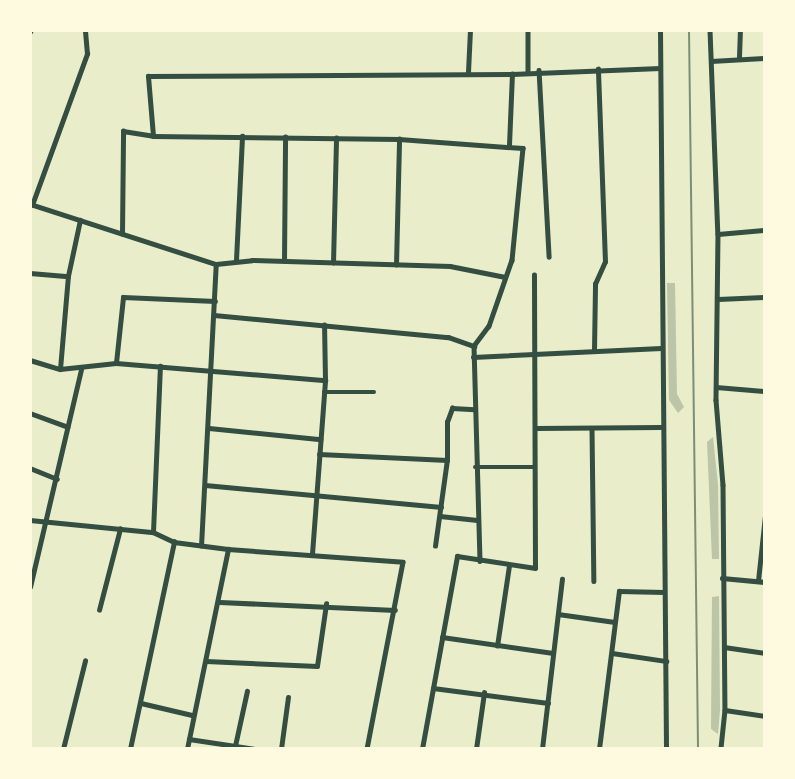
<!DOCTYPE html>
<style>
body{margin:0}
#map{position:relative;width:795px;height:779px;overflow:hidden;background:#e9edc9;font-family:"Asap Condensed",sans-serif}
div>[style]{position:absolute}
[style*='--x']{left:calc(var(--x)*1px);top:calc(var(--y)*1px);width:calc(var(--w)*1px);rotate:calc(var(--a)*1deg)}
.building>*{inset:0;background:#bcc5a7}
.minor>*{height:4.5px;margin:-2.25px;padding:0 2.25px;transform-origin:2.25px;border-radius:2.25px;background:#344e41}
.tertiary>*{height:5px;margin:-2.5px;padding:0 2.5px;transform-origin:2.5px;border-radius:2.5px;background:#344e41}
.rail>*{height:2px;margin:-1px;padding:0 1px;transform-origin:1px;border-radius:1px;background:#7c8e77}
span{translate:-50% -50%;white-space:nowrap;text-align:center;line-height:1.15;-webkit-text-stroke:4.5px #fefae0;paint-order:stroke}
.frame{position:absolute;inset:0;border:32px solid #fefae0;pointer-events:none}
</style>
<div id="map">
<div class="building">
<i style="clip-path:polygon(667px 283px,675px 283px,677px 394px,684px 407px,678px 413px,669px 400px)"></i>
<i style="clip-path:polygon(713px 437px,718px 485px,719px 559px,712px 559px,707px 442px)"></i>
<i style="clip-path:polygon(719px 596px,720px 710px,718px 734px,711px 729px,712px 597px)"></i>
</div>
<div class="minor">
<i style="--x:100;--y:30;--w:37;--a:0"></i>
<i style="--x:528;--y:30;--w:42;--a:90"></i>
<i style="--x:710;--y:30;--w:204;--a:87.8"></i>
<i style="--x:718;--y:234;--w:166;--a:90.7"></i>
<i style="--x:716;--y:400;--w:85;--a:85.3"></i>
<i style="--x:723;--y:485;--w:225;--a:89.5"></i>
<i style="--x:725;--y:710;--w:39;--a:96"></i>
<i style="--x:30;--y:32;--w:2;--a:-63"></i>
<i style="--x:739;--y:57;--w:27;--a:-88"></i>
<i style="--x:711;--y:61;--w:54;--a:-3.2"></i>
<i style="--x:539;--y:70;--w:187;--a:86.9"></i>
<i style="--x:468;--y:72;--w:42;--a:-87.3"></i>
<i style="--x:153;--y:136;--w:60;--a:-94.8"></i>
<i style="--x:148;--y:76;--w:364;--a:-0.3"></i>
<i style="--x:512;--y:74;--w:148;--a:-2.3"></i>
<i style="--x:509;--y:145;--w:71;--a:-87.6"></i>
<i style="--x:30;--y:204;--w:195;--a:17.9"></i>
<i style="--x:216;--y:264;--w:36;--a:-6"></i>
<i style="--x:252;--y:260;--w:198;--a:1.7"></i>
<i style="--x:450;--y:266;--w:56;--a:11.3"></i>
<i style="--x:32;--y:205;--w:161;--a:-70"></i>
<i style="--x:87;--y:54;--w:24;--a:-95"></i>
<i style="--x:122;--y:234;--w:103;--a:-89.4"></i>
<i style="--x:123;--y:131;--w:30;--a:9"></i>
<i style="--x:153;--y:136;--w:246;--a:0.7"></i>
<i style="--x:399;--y:139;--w:124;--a:4.2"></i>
<i style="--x:523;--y:148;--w:113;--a:95.6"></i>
<i style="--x:512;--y:260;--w:70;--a:109.2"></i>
<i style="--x:489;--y:326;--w:25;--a:127"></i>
<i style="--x:474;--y:346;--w:215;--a:88.4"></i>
<i style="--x:718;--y:234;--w:47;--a:-4.9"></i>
<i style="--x:236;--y:260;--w:124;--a:-87.2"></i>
<i style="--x:284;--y:261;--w:124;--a:-89.5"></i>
<i style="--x:333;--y:263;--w:125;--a:-88.6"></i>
<i style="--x:396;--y:265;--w:126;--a:-88.6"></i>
<i style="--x:30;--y:273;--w:38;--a:5"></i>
<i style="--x:718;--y:299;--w:47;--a:-2.4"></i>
<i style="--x:214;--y:315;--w:235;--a:5.4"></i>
<i style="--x:448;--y:337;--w:28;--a:19"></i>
<i style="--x:594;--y:350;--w:66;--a:-89.1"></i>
<i style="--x:595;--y:284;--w:24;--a:-66"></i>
<i style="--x:605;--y:262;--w:193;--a:-92.1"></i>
<i style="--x:473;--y:357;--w:188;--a:-2.7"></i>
<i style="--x:30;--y:360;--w:31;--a:17"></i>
<i style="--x:60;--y:369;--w:56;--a:-6.1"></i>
<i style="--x:116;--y:363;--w:210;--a:4.7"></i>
<i style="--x:116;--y:363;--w:66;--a:-83.9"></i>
<i style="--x:123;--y:297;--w:92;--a:2.5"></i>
<i style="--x:60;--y:369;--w:93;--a:-85.1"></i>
<i style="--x:68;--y:276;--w:57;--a:-77.9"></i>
<i style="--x:716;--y:387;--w:49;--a:4.7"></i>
<i style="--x:324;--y:392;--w:50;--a:0"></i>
<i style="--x:30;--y:413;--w:40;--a:20.2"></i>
<i style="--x:209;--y:428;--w:112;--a:5.7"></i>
<i style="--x:536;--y:428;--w:125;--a:-0.5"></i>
<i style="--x:592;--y:428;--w:153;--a:89.3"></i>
<i style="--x:319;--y:454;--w:128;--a:2.7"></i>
<i style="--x:475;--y:467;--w:59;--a:0"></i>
<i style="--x:30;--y:468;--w:29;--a:22"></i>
<i style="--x:205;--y:485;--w:237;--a:5.3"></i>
<i style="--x:440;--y:516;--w:37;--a:6"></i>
<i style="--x:30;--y:520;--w:124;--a:5.6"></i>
<i style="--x:153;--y:532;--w:23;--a:25"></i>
<i style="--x:174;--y:542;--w:54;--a:7.4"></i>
<i style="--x:228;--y:549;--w:175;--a:4.2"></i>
<i style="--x:403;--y:562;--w:190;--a:100.9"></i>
<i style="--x:153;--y:532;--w:166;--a:-87.6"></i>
<i style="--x:201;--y:546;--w:282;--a:-87"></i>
<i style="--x:435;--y:546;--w:87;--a:-82.1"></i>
<i style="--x:447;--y:460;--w:38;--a:-90"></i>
<i style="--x:447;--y:422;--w:15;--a:-70"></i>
<i style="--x:452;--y:408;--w:22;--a:3"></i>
<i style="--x:312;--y:554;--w:174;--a:-85.7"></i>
<i style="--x:325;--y:380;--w:55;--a:-91"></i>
<i style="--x:722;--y:578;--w:43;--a:5.3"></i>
<i style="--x:758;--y:581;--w:65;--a:-83.9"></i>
<i style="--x:30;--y:587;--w:224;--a:-76.8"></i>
<i style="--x:220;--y:602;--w:175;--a:2.6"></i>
<i style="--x:99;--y:610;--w:84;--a:-75.5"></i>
<i style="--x:558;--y:614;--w:57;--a:8.1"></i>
<i style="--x:442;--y:637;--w:112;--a:8.2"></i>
<i style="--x:497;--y:646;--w:81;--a:-81.5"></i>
<i style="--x:724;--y:647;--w:41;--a:8.3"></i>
<i style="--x:612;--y:653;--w:55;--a:8.4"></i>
<i style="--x:206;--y:661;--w:111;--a:2.6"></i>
<i style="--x:317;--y:666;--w:63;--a:-81.7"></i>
<i style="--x:433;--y:688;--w:116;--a:7.4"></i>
<i style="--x:141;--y:703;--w:52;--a:13.2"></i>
<i style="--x:725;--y:710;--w:40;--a:8.5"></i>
<i style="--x:189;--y:739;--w:68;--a:8.5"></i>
<i style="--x:235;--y:746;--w:56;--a:-77.7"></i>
<i style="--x:63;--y:749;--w:91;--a:-76"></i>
<i style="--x:130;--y:749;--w:212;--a:-78"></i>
<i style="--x:187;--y:749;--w:204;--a:-78.4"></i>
<i style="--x:281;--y:749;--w:52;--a:-82.3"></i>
<i style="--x:422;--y:749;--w:196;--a:-79.7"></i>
<i style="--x:457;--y:556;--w:79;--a:8.7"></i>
<i style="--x:535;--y:568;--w:293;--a:-90.2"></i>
<i style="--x:476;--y:749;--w:57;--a:-81.9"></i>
<i style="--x:542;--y:749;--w:171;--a:-83.3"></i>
<i style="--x:599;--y:749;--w:159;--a:-82.8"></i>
<i style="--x:619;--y:591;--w:45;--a:1.3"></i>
</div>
<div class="tertiary">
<i style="--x:660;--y:30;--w:719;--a:89.52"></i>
</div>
<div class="rail">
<i style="--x:689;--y:30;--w:719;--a:89.28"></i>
</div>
<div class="frame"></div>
</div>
